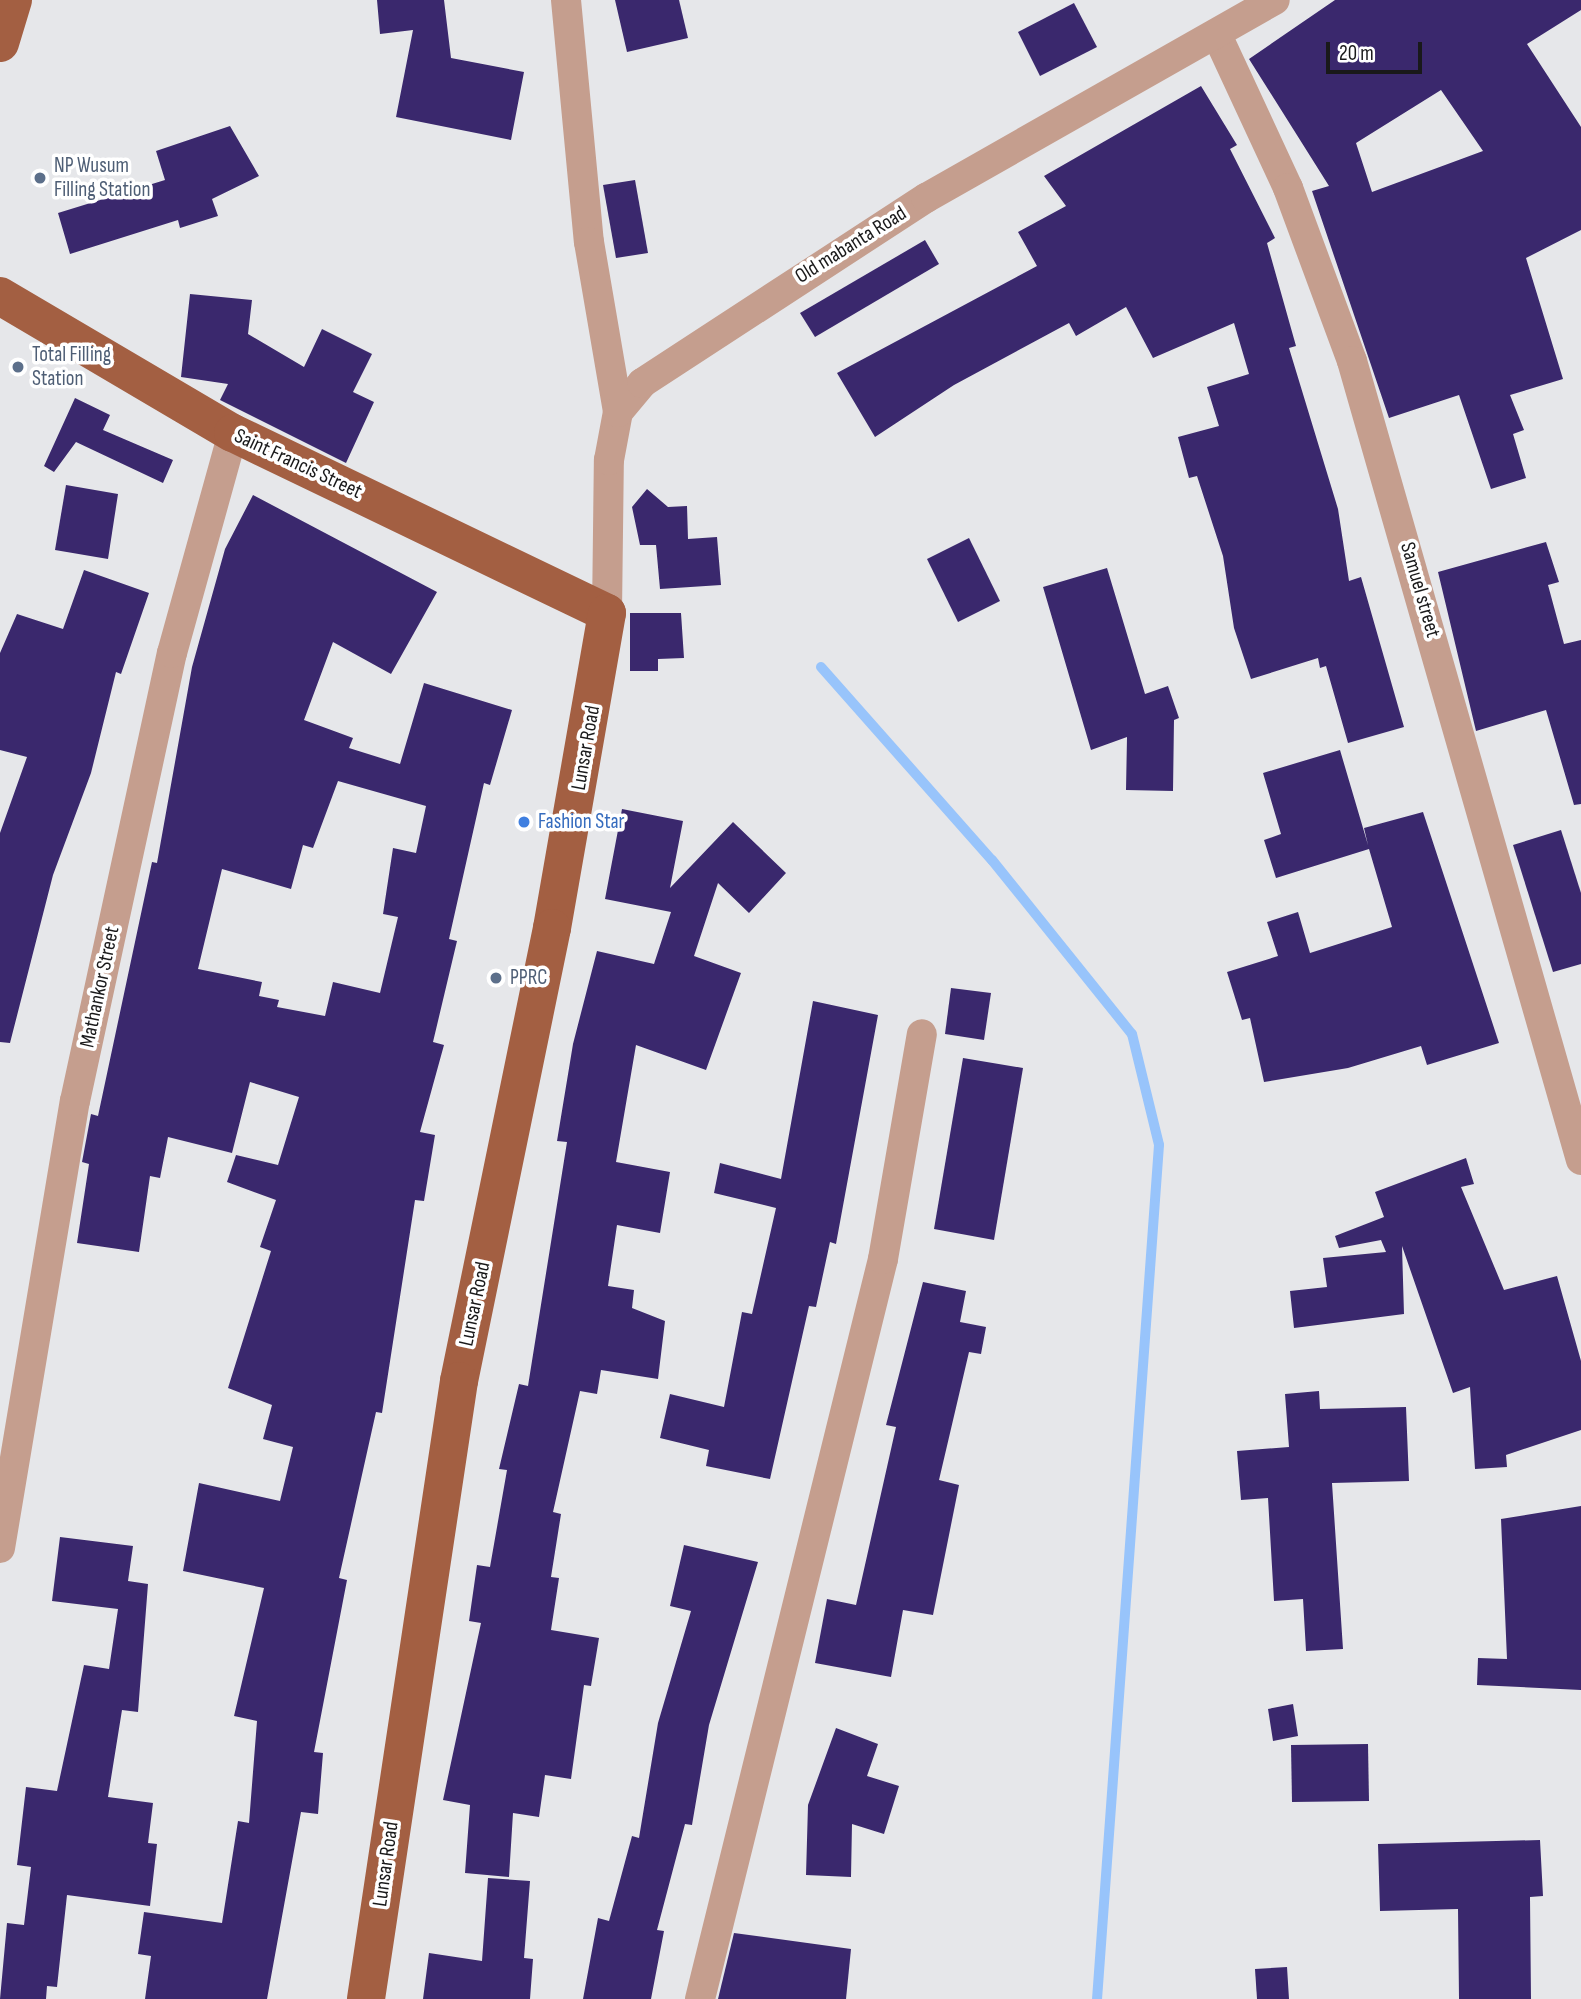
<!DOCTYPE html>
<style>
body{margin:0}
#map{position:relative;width:1581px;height:1999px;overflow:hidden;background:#e6e7ea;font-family:"Sofia Sans Condensed",sans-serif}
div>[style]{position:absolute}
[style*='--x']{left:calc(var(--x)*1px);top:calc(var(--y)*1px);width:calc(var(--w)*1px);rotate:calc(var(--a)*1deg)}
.stream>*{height:10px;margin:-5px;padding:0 5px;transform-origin:5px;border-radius:5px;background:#98c4fb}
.building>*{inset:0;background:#3a286d}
.street>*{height:30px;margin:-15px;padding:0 15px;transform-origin:15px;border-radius:15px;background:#c59e8e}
.primary>*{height:38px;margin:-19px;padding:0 19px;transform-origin:19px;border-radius:19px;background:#a35f42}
.dots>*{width:19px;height:19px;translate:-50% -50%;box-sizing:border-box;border:4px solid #fff;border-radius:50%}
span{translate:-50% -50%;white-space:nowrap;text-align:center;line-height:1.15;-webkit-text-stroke:7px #fff;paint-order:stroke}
.service-label{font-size:21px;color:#4e5e75}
.left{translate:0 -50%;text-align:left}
.street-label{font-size:21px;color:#19191a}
.shop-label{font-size:21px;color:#366cbe}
.scale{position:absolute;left:1326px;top:42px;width:96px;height:32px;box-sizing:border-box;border:4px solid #19191a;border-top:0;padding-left:9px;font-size:21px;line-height:24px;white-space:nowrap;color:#19191a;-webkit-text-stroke:5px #fff;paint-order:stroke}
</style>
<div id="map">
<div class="stream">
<i style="--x:821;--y:667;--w:258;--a:48.5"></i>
<i style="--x:992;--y:860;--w:223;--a:51.2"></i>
<i style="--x:1132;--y:1034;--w:114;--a:76.3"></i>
<i style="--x:1159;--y:1145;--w:856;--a:94.15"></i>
</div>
<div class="building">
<i style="clip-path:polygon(377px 0,444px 0,451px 58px,524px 72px,511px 140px,396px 117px,413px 30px,380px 34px)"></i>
<i style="clip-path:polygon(615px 0,679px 0,688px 38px,627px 52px)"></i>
<i style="clip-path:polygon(evenodd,1335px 0,1581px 0,1581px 10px,1527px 44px,1581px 127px,1581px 230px,1526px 258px,1563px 379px,1510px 395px,1524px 430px,1513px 434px,1526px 478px,1491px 489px,1459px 395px,1389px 418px,1312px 191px,1329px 186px,1249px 59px,1335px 0,1441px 90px,1483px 151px,1372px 192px,1356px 143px,1441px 90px)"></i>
<i style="clip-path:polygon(1074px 3px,1097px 47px,1040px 76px,1018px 32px)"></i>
<i style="clip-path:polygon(1201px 86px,1237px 145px,1230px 149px,1275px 238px,1267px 243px,1296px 346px,1289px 348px,1338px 509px,1349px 581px,1361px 577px,1404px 727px,1348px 743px,1326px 666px,1320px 668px,1318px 658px,1251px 679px,1234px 628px,1223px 556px,1197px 476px,1189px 478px,1178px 437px,1219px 426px,1207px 387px,1249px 374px,1234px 323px,1153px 358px,1126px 307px,1076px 336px,1069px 323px,954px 385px,875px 437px,837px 373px,1037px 266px,1018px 232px,1066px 206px,1044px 176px)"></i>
<i style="clip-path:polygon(230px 126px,259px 176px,212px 199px,218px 216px,180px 228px,178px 220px,70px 254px,58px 213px,165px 180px,156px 151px)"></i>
<i style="clip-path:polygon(635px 180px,648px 253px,616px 258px,603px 185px)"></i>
<i style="clip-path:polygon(925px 240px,939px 264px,815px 337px,800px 313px)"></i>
<i style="clip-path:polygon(190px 294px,252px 300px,248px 334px,304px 367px,322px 329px,372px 354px,353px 392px,374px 402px,346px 463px,220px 400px,228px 384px,181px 377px)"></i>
<i style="clip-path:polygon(75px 398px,110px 415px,103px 430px,173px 460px,163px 483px,76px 442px,54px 472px,44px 466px)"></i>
<i style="clip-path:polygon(66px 485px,118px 494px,108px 559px,55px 550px)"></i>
<i style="clip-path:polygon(647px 489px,668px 507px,687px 506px,688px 539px,717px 537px,721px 585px,660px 589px,656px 545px,640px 545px,632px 507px)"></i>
<i style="clip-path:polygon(evenodd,253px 495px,437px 592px,391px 674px,333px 642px,304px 720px,353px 738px,349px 748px,400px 764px,424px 683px,512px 710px,490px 785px,484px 783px,449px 939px,457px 941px,433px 1042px,444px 1045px,420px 1132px,435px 1135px,424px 1201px,415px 1200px,382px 1413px,376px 1412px,339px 1578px,347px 1580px,314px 1752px,323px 1753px,318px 1814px,301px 1812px,267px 1999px,145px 1999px,151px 1956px,138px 1954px,144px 1912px,222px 1923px,238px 1821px,249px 1823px,257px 1721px,234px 1716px,264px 1588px,183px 1571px,199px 1483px,280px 1501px,293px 1447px,263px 1439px,272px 1405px,228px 1388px,271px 1251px,260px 1247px,276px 1200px,227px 1182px,236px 1155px,278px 1165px,299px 1097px,250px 1082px,232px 1153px,168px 1137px,160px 1178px,150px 1176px,139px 1252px,77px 1243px,89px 1164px,82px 1162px,91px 1114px,98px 1116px,152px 862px,157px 863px,192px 667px,225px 549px,253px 495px,338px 781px,426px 806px,416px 853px,393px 848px,383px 914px,398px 917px,380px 993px,333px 982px,325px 1016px,277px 1007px,279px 1000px,259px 996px,262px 982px,198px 969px,222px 869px,291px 889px,303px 845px,313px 848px,338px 781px)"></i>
<i style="clip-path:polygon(969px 538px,1000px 601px,958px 622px,927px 559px)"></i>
<i style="clip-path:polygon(1546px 542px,1559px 582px,1548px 585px,1564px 644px,1581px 640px,1581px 804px,1574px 805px,1546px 710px,1476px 731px,1438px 572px)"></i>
<i style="clip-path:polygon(1107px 568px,1145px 694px,1168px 686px,1179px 718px,1174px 720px,1173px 791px,1126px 790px,1127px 737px,1091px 750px,1043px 587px)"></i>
<i style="clip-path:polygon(84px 570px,149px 593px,121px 674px,116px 672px,91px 773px,53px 875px,10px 1043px,0 1042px,0 833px,27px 757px,0 750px,0 653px,17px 614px,63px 629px)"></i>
<i style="clip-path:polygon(630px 613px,681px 613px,684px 658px,658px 659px,658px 671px,630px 671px)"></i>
<i style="clip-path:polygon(1340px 750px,1368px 845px,1364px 828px,1423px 812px,1499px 1043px,1427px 1065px,1421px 1046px,1348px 1068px,1264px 1082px,1250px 1018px,1242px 1020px,1227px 972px,1278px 956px,1267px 922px,1298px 912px,1310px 953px,1392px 927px,1369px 849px,1276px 878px,1264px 840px,1281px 834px,1263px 773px)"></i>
<i style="clip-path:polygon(622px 809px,683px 821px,670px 888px,733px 822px,786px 873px,749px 913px,718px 883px,694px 956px,741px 973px,706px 1070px,636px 1045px,616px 1162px,670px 1172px,660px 1233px,617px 1225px,608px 1286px,634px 1290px,632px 1308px,665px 1321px,658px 1379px,601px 1370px,597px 1394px,580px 1391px,553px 1512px,561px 1514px,551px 1577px,559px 1578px,551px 1630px,599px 1638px,591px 1686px,584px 1685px,571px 1779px,545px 1775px,539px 1817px,513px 1813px,509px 1877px,465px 1873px,470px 1805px,443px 1800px,481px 1623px,469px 1621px,477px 1565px,490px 1567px,507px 1470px,499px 1469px,519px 1384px,528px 1386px,567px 1142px,557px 1141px,573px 1044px,597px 951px,654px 964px,671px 912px,605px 899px)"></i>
<i style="clip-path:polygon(1561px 830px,1581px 893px,1581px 964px,1553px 972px,1513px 845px)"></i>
<i style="clip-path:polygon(951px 988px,991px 993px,984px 1040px,945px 1034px)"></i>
<i style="clip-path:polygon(813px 1001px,878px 1015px,836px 1244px,830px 1242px,816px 1307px,809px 1306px,770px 1479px,706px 1466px,709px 1450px,660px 1438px,670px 1394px,724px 1407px,742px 1312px,752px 1314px,776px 1208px,714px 1193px,720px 1163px,781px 1179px)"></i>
<i style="clip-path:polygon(963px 1058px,1023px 1068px,994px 1240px,934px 1229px)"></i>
<i style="clip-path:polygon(1466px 1158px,1474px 1184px,1461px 1187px,1504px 1290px,1557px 1276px,1581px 1361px,1581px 1430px,1506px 1455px,1507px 1467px,1475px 1469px,1470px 1387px,1453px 1393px,1402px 1246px,1404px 1314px,1294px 1328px,1290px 1291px,1327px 1287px,1323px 1258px,1386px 1252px,1381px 1240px,1339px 1248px,1335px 1236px,1384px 1217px,1375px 1192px)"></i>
<i style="clip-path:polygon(923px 1282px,966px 1291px,960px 1322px,986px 1327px,981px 1354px,969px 1352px,939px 1480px,959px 1485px,933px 1615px,903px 1610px,891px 1677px,815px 1663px,827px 1599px,856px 1605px,896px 1427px,886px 1425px)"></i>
<i style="clip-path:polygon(1319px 1391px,1320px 1409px,1406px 1407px,1409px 1481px,1332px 1483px,1343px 1649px,1306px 1651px,1303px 1599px,1274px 1601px,1268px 1498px,1241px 1500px,1237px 1451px,1289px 1447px,1285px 1394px)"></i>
<i style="clip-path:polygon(1581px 1506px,1581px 1690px,1477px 1685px,1478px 1658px,1507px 1659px,1501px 1519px)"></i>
<i style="clip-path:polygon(60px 1537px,133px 1546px,128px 1581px,148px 1584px,138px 1712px,122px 1710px,108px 1797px,153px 1803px,148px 1843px,157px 1844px,150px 1906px,67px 1895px,57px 1987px,47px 1986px,46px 1999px,0 1999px,7px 1923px,24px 1925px,31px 1867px,17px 1865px,26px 1787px,57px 1791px,84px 1665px,109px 1669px,118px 1609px,52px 1601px)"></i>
<i style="clip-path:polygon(684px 1545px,758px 1562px,709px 1725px,692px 1825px,685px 1824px,657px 1930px,664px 1931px,651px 1999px,583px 1999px,598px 1918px,609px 1921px,632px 1836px,639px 1838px,658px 1723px,691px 1611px,670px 1606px)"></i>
<i style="clip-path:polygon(1293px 1704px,1298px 1736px,1273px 1741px,1268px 1709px)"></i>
<i style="clip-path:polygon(836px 1728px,878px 1744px,867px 1776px,899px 1786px,884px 1834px,852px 1824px,851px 1877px,806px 1875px,808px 1805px)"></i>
<i style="clip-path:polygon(1368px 1744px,1369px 1801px,1292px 1802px,1291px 1745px)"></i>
<i style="clip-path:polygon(1540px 1840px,1543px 1896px,1530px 1897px,1531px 1999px,1459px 1999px,1458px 1909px,1380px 1911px,1378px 1844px)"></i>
<i style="clip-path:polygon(488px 1878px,530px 1881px,524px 1958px,533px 1959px,530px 1999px,423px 1999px,429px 1953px,482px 1961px)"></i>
<i style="clip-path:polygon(734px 1933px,851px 1949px,846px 1999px,718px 1999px)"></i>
<i style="clip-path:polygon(1287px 1967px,1289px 1999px,1257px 1999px,1255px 1969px)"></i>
</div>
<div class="street">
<i style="--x:566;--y:0;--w:243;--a:84.6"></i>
<i style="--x:589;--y:242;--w:172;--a:80.3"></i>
<i style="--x:1217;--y:35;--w:169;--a:65.1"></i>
<i style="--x:1288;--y:188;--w:184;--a:69.7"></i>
<i style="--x:1352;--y:361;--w:831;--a:74.01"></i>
<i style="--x:607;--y:613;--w:153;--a:-89.3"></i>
<i style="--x:609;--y:460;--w:49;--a:-79.4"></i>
<i style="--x:618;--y:412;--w:38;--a:-50"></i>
<i style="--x:642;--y:383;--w:339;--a:-33.1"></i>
<i style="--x:926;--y:198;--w:401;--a:-29.6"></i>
<i style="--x:0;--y:1548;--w:453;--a:-80.5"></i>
<i style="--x:75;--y:1101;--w:458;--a:-77.8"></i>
<i style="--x:172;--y:653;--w:228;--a:-74.5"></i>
<i style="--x:700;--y:1999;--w:762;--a:-76.11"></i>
<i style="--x:883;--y:1259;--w:228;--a:-80.2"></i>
</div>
<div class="primary">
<i style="--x:0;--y:43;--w:45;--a:-73.2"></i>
<i style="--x:0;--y:296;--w:270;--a:30.5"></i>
<i style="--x:233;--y:433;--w:415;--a:25.7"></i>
<i style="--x:607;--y:613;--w:320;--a:99.9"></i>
<i style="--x:552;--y:928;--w:462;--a:101.6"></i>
<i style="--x:459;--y:1381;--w:625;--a:98.56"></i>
</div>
<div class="dots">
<i style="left:40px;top:178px;background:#5c6f8a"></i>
<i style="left:18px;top:367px;background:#5c6f8a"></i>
<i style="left:524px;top:822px;background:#3f7fe0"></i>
<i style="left:496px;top:978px;background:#5c6f8a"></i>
</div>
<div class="service-label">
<span class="left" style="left:54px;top:178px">NP Wusum<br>Filling Station</span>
<span class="left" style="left:32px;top:367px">Total Filling<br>Station</span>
<span class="left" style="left:510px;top:978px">PPRC</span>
</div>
<div class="street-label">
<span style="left:851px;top:245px;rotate:-32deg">Old mabanta Road</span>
<span style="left:298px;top:464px;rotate:25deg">Saint Francis Street</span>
<span style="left:1420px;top:590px;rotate:74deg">Samuel street</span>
<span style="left:586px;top:748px;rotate:-80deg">Lunsar Road</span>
<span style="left:100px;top:987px;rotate:-78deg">Mathankor Street</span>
<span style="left:475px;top:1304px;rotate:-78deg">Lunsar Road</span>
<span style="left:386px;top:1864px;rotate:-82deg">Lunsar Road</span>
</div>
<div class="shop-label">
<span class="left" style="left:538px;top:822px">Fashion Star</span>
</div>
<div class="scale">20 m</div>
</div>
